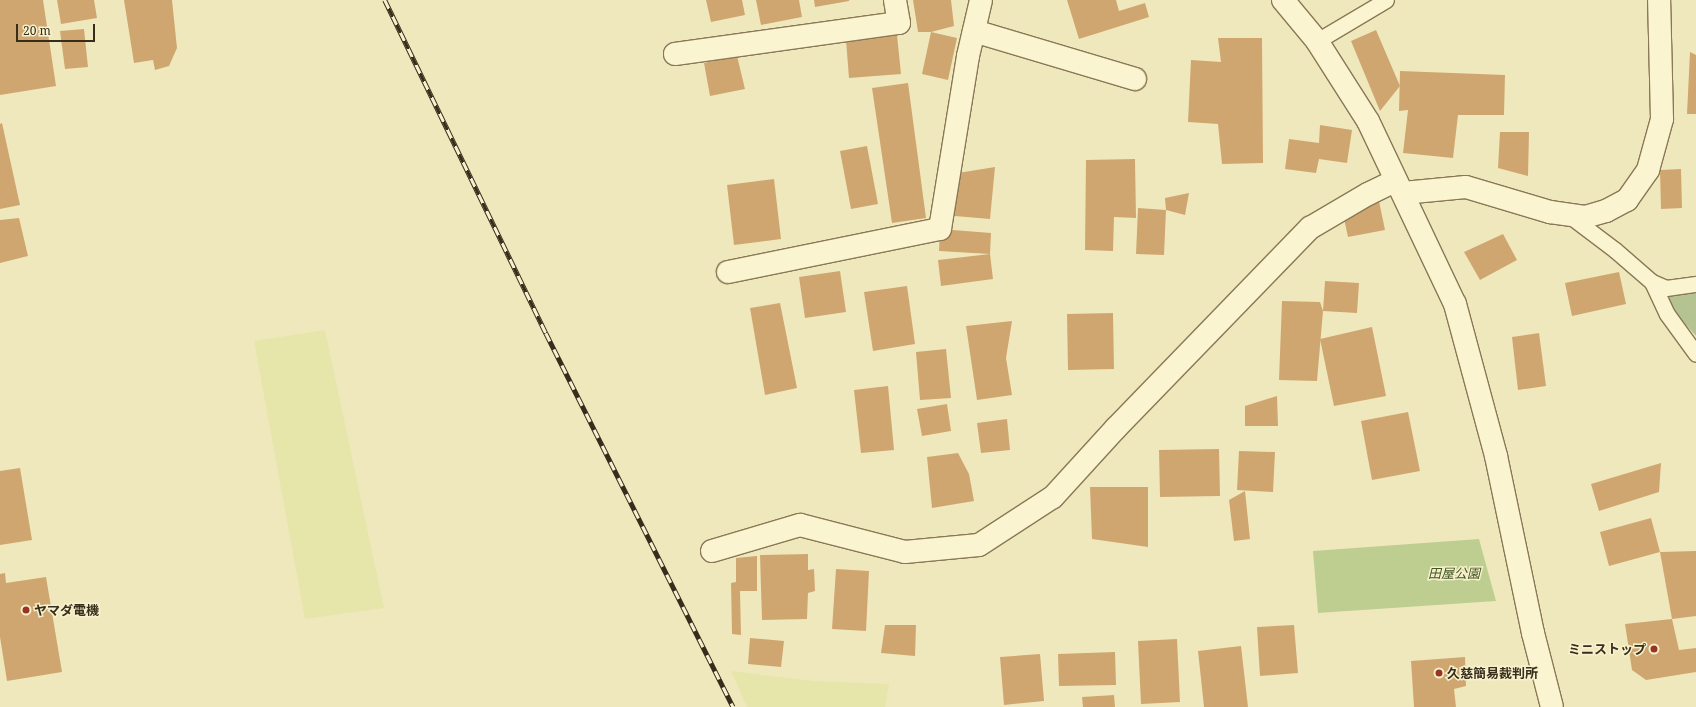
<!DOCTYPE html>
<meta charset="utf-8">
<style>
body{margin:0}
#map{position:relative;width:1696px;height:707px;overflow:hidden;background:#f0e8bd;font-family:"Noto Serif","Noto Sans JP",serif}
div>[style]{position:absolute}
[style*='--x']{left:calc(var(--x)*1px);top:calc(var(--y)*1px);width:calc(var(--w)*1px);rotate:calc(var(--a)*1deg)}
.farmland>*{inset:0;background:#e6e5aa}
.green>*{inset:0;background:#bece91}
.cemetery>*{inset:0;background:#b5c291}
.building>*{inset:0;background:#d0a670}
.roads{filter:drop-shadow(1px 0 #897855) drop-shadow(-1px 0 #897855) drop-shadow(0 1px #897855) drop-shadow(0 -1px #897855)}
.service>*{height:15px;margin:-7.5px;padding:0 7.5px;transform-origin:7.5px;border-radius:7.5px;background:#fbf4d0}
.minor>*{height:22px;margin:-11px;padding:0 11px;transform-origin:11px;border-radius:11px;background:#fbf4d0}
.tertiary>*{height:22px;margin:-11px;padding:0 11px;transform-origin:11px;border-radius:11px;background:#fbf4d0}
.rail>*{height:4.5px;margin-top:-2.25px;transform-origin:0;background:repeating-linear-gradient(90deg,#f7f1cd 0 9px,#372d1b 0 18px);box-sizing:border-box;border-block:1px solid #372d1b}
.dots>*{width:11px;height:11px;translate:-50% -50%;box-sizing:border-box;border:2px solid #f7f1cd;border-radius:50%}
span{translate:-50% -50%;white-space:nowrap;text-align:center;line-height:1.15;-webkit-text-stroke:3px #f7f1cd;paint-order:stroke}
.park-label{font-size:13px;color:#405520;font-style:italic}
.poi-label{font-size:13px;color:#372d1b;font-weight:700}
.left{translate:0 -50%;text-align:left}
.right{translate:-100% -50%;text-align:right}
.scale{position:absolute;left:16px;top:24px;width:79px;height:18px;box-sizing:border-box;border:2px solid #372d1b;border-top:0;padding-left:5px;font-size:12px;line-height:14px;white-space:nowrap;color:#372d1b;-webkit-text-stroke:3px #f7f1cd;paint-order:stroke}
</style>
<div id="map">
<div class="farmland">
<i style="clip-path:polygon(325px 330px,384px 608px,305px 619px,254px 341px)"></i>
<i style="clip-path:polygon(731px 671px,814px 681px,889px 684px,885px 707px,747px 707px)"></i>
</div>
<div class="green">
<i style="clip-path:polygon(1479px 539px,1496px 601px,1318px 613px,1313px 551px)"></i>
</div>
<div class="cemetery">
<i style="clip-path:polygon(1696px 292px,1696px 336px,1660px 296px)"></i>
</div>
<div class="building">
<i style="clip-path:polygon(0 0,43px 0,56px 86px,0 95px)"></i>
<i style="clip-path:polygon(57px 0,94px 0,97px 18px,61px 24px)"></i>
<i style="clip-path:polygon(124px 0,172px 0,177px 48px,169px 66px,155px 70px,153px 60px,134px 63px)"></i>
<i style="clip-path:polygon(706px 0,742px 0,745px 15px,711px 22px)"></i>
<i style="clip-path:polygon(756px 0,799px 0,802px 17px,761px 25px)"></i>
<i style="clip-path:polygon(814px 0,849px 0,849px 1px,815px 7px)"></i>
<i style="clip-path:polygon(913px 0,951px 0,954px 26px,931px 32px,918px 32px)"></i>
<i style="clip-path:polygon(1067px 0,1116px 0,1119px 11px,1145px 3px,1149px 17px,1079px 39px)"></i>
<i style="clip-path:polygon(84px 29px,88px 67px,65px 69px,60px 31px)"></i>
<i style="clip-path:polygon(1376px 30px,1400px 86px,1380px 111px,1351px 41px)"></i>
<i style="clip-path:polygon(931px 32px,957px 38px,948px 80px,922px 74px)"></i>
<i style="clip-path:polygon(897px 35px,901px 74px,849px 78px,846px 40px)"></i>
<i style="clip-path:polygon(1218px 38px,1262px 38px,1263px 163px,1222px 164px,1218px 124px,1188px 122px,1191px 60px,1221px 62px)"></i>
<i style="clip-path:polygon(1690px 52px,1696px 55px,1696px 114px,1687px 114px)"></i>
<i style="clip-path:polygon(737px 56px,745px 89px,710px 96px,704px 63px)"></i>
<i style="clip-path:polygon(1400px 71px,1505px 75px,1504px 115px,1458px 115px,1453px 158px,1403px 153px,1408px 110px,1399px 111px)"></i>
<i style="clip-path:polygon(908px 83px,926px 218px,892px 223px,872px 88px)"></i>
<i style="clip-path:polygon(2px 123px,20px 205px,0 209px,0 124px)"></i>
<i style="clip-path:polygon(1320px 125px,1352px 130px,1347px 163px,1319px 159px,1316px 173px,1285px 169px,1289px 139px,1319px 143px)"></i>
<i style="clip-path:polygon(1500px 132px,1529px 132px,1528px 176px,1498px 168px)"></i>
<i style="clip-path:polygon(867px 146px,878px 204px,851px 209px,840px 151px)"></i>
<i style="clip-path:polygon(1135px 159px,1136px 218px,1114px 217px,1113px 251px,1085px 250px,1086px 160px)"></i>
<i style="clip-path:polygon(995px 167px,990px 219px,943px 215px,958px 173px)"></i>
<i style="clip-path:polygon(1681px 169px,1682px 208px,1661px 209px,1660px 170px)"></i>
<i style="clip-path:polygon(774px 179px,781px 239px,734px 245px,727px 185px)"></i>
<i style="clip-path:polygon(1189px 193px,1185px 215px,1166px 210px,1165px 198px)"></i>
<i style="clip-path:polygon(1379px 201px,1385px 230px,1348px 237px,1342px 209px)"></i>
<i style="clip-path:polygon(1138px 208px,1166px 210px,1164px 255px,1136px 254px)"></i>
<i style="clip-path:polygon(19px 218px,28px 256px,0 263px,0 220px)"></i>
<i style="clip-path:polygon(940px 229px,991px 233px,990px 254px,939px 251px)"></i>
<i style="clip-path:polygon(1503px 234px,1517px 260px,1480px 280px,1464px 252px)"></i>
<i style="clip-path:polygon(990px 254px,993px 279px,941px 286px,938px 260px)"></i>
<i style="clip-path:polygon(840px 271px,846px 312px,805px 318px,799px 277px)"></i>
<i style="clip-path:polygon(1619px 272px,1626px 304px,1572px 316px,1565px 283px)"></i>
<i style="clip-path:polygon(1325px 281px,1359px 283px,1357px 313px,1323px 311px)"></i>
<i style="clip-path:polygon(907px 286px,915px 344px,873px 351px,864px 292px)"></i>
<i style="clip-path:polygon(1282px 301px,1320px 302px,1323px 311px,1317px 381px,1279px 380px)"></i>
<i style="clip-path:polygon(780px 303px,797px 388px,765px 395px,750px 308px)"></i>
<i style="clip-path:polygon(1113px 313px,1114px 369px,1068px 370px,1067px 314px)"></i>
<i style="clip-path:polygon(1012px 321px,1006px 358px,1012px 395px,977px 400px,966px 326px)"></i>
<i style="clip-path:polygon(1372px 327px,1386px 396px,1334px 406px,1320px 339px)"></i>
<i style="clip-path:polygon(1539px 333px,1546px 386px,1518px 390px,1512px 337px)"></i>
<i style="clip-path:polygon(946px 349px,951px 398px,920px 400px,916px 352px)"></i>
<i style="clip-path:polygon(888px 386px,894px 450px,861px 453px,854px 390px)"></i>
<i style="clip-path:polygon(1277px 396px,1278px 426px,1245px 426px,1245px 406px)"></i>
<i style="clip-path:polygon(947px 404px,951px 431px,922px 436px,917px 409px)"></i>
<i style="clip-path:polygon(1408px 412px,1420px 471px,1372px 480px,1361px 421px)"></i>
<i style="clip-path:polygon(1007px 419px,1010px 450px,981px 453px,977px 423px)"></i>
<i style="clip-path:polygon(1219px 449px,1220px 496px,1160px 497px,1159px 450px)"></i>
<i style="clip-path:polygon(1239px 451px,1275px 452px,1273px 492px,1237px 490px)"></i>
<i style="clip-path:polygon(958px 453px,969px 474px,974px 501px,932px 508px,927px 457px)"></i>
<i style="clip-path:polygon(1661px 463px,1659px 492px,1599px 511px,1591px 484px)"></i>
<i style="clip-path:polygon(20px 468px,32px 540px,0 545px,0 471px)"></i>
<i style="clip-path:polygon(1090px 487px,1148px 487px,1148px 547px,1092px 539px)"></i>
<i style="clip-path:polygon(1245px 491px,1250px 539px,1234px 541px,1229px 500px)"></i>
<i style="clip-path:polygon(1651px 518px,1660px 552px,1609px 566px,1600px 532px)"></i>
<i style="clip-path:polygon(1696px 551px,1696px 616px,1672px 619px,1660px 552px)"></i>
<i style="clip-path:polygon(808px 554px,808px 570px,814px 569px,815px 591px,808px 593px,807px 619px,762px 620px,760px 555px)"></i>
<i style="clip-path:polygon(757px 556px,757px 591px,740px 591px,741px 635px,732px 634px,731px 583px,736px 582px,736px 558px)"></i>
<i style="clip-path:polygon(836px 569px,869px 571px,866px 631px,832px 629px)"></i>
<i style="clip-path:polygon(5px 573px,6px 583px,46px 577px,62px 672px,7px 681px,0 637px,0 574px)"></i>
<i style="clip-path:polygon(1672px 619px,1679px 650px,1696px 648px,1696px 672px,1646px 680px,1632px 670px,1625px 624px)"></i>
<i style="clip-path:polygon(885px 625px,916px 625px,915px 656px,881px 653px)"></i>
<i style="clip-path:polygon(1294px 625px,1298px 673px,1260px 676px,1257px 627px)"></i>
<i style="clip-path:polygon(750px 638px,784px 641px,781px 667px,748px 664px)"></i>
<i style="clip-path:polygon(1177px 639px,1180px 702px,1141px 704px,1138px 641px)"></i>
<i style="clip-path:polygon(1241px 646px,1248px 707px,1204px 707px,1198px 651px)"></i>
<i style="clip-path:polygon(1115px 652px,1116px 685px,1059px 686px,1058px 654px)"></i>
<i style="clip-path:polygon(1040px 654px,1044px 701px,1004px 705px,1000px 657px)"></i>
<i style="clip-path:polygon(1465px 657px,1466px 686px,1454px 689px,1456px 707px,1414px 707px,1411px 661px)"></i>
<i style="clip-path:polygon(1114px 695px,1115px 707px,1083px 707px,1082px 697px)"></i>
</div>
<div class="roads">
<div class="service">
<i style="--x:1317;--y:41;--w:80;--a:-30.7"></i>
<i style="--x:1570;--y:216;--w:56;--a:37.1"></i>
<i style="--x:1615;--y:250;--w:49;--a:40.9"></i>
<i style="--x:1652;--y:282;--w:15;--a:23"></i>
<i style="--x:1666;--y:288;--w:30;--a:-8"></i>
<i style="--x:1652;--y:282;--w:35;--a:65"></i>
<i style="--x:1667;--y:314;--w:49;--a:54.1"></i>
</div>
<div class="minor">
<i style="--x:974;--y:31;--w:168;--a:16.6"></i>
<i style="--x:675;--y:54;--w:226;--a:-7.9"></i>
<i style="--x:899;--y:23;--w:23;--a:-100"></i>
<i style="--x:1403;--y:193;--w:63;--a:-5.4"></i>
<i style="--x:1466;--y:187;--w:88;--a:16.6"></i>
<i style="--x:1550;--y:212;--w:35;--a:8"></i>
<i style="--x:1585;--y:217;--w:22;--a:-16"></i>
<i style="--x:1606;--y:211;--w:24;--a:-28"></i>
<i style="--x:1627;--y:200;--w:37;--a:-55"></i>
<i style="--x:1648;--y:170;--w:53;--a:-74.6"></i>
<i style="--x:1662;--y:119;--w:119;--a:-91.4"></i>
<i style="--x:728;--y:272;--w:216;--a:-11.5"></i>
<i style="--x:940;--y:229;--w:175;--a:-80.8"></i>
<i style="--x:968;--y:56;--w:57;--a:-76.9"></i>
<i style="--x:712;--y:551;--w:92;--a:-16.5"></i>
<i style="--x:800;--y:525;--w:108;--a:14.4"></i>
<i style="--x:905;--y:552;--w:74;--a:-5.4"></i>
<i style="--x:979;--y:545;--w:88;--a:-33"></i>
<i style="--x:1053;--y:497;--w:93;--a:-47.6"></i>
<i style="--x:1116;--y:428;--w:279;--a:-45.9"></i>
<i style="--x:1310;--y:228;--w:67;--a:-30.4"></i>
<i style="--x:1368;--y:194;--w:30;--a:-26"></i>
</div>
<div class="tertiary">
<i style="--x:1283;--y:0;--w:53;--a:50.3"></i>
<i style="--x:1317;--y:41;--w:95;--a:57.5"></i>
<i style="--x:1368;--y:121;--w:203;--a:64.6"></i>
<i style="--x:1455;--y:304;--w:157;--a:74.9"></i>
<i style="--x:1496;--y:456;--w:181;--a:78.2"></i>
<i style="--x:1533;--y:633;--w:76;--a:75.6"></i>
</div>
</div>
<div class="rail">
<i style="--x:385;--y:0;--w:370;--a:64.2"></i>
<i style="--x:546;--y:333;--w:418;--a:63.4"></i>
</div>
<div class="dots">
<i style="left:26px;top:610px;background:#9b3322"></i>
<i style="left:1654px;top:649px;background:#9b3322"></i>
<i style="left:1439px;top:673px;background:#9b3322"></i>
</div>
<div class="park-label">
<span style="left:1454px;top:573px">田屋公園</span>
</div>
<div class="poi-label">
<span class="left" style="left:34px;top:610px">ヤマダ電機</span>
<span class="right" style="left:1646px;top:649px">ミニストップ</span>
<span class="left" style="left:1447px;top:673px">久慈簡易裁判所</span>
</div>
<div class="scale">20 m</div>
</div>
